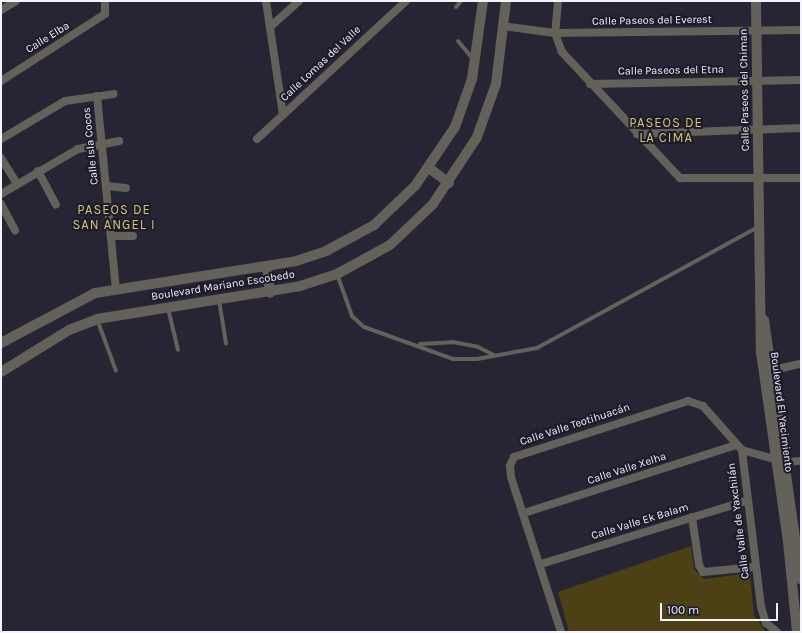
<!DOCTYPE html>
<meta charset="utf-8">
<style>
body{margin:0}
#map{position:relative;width:802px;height:633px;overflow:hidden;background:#272433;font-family:Karla,sans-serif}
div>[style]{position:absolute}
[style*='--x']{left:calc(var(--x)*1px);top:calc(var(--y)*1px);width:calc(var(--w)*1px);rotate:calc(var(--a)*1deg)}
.green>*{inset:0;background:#4b4115}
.service>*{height:4px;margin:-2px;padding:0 2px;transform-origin:2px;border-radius:2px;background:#636159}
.minor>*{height:8px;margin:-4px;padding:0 4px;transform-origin:4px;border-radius:4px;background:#636159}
.tertiary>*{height:10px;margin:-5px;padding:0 5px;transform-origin:5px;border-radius:5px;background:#636159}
span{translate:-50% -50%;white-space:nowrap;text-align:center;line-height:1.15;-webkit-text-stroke:4px #1d1a29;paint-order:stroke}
.street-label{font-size:11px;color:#f4f2fc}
.quarter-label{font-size:13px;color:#d7c577;letter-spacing:1px}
.frame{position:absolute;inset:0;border:2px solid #f4f2fc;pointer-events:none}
.scale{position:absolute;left:660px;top:603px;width:118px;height:18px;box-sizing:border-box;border:2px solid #f4f2fc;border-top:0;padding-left:5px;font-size:12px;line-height:14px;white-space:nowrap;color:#f4f2fc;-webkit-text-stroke:3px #1d1a29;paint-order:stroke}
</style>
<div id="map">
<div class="green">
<i style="clip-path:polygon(691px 546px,694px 569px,704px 579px,750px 573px,754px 615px,766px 632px,569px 632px,558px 592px)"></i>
</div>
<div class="service">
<i style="--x:456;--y:7;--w:8;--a:-50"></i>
<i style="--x:458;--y:41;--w:23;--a:50"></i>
<i style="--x:337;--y:274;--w:45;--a:70.3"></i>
<i style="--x:352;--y:316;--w:16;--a:43"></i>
<i style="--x:364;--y:327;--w:95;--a:19.8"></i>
<i style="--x:453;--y:359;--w:24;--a:0"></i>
<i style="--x:477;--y:359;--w:61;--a:-10.4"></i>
<i style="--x:537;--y:348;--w:252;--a:-28.7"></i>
<i style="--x:219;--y:300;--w:44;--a:80.8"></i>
<i style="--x:168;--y:308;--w:43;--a:76.6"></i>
<i style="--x:97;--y:319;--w:55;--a:69.9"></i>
<i style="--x:420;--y:344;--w:33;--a:-3"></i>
<i style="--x:453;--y:342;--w:25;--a:11"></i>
<i style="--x:478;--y:347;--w:18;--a:27"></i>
</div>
<div class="minor">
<i style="--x:266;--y:1;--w:115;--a:81.5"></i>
<i style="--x:558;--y:1;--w:32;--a:95"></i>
<i style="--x:555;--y:33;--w:20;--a:70"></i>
<i style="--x:562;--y:52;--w:173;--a:46.9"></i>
<i style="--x:680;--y:178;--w:121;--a:0"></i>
<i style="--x:1;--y:10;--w:17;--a:-31"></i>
<i style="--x:503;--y:26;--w:52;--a:7.7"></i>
<i style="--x:555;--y:33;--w:246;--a:-0.7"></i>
<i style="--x:270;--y:27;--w:39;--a:-42"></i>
<i style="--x:1;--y:81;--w:124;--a:-32.8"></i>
<i style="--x:105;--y:14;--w:13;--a:-90"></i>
<i style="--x:590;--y:84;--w:211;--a:-1.1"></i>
<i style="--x:97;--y:96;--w:194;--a:84.4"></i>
<i style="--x:637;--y:134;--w:164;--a:-2.1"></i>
<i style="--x:1;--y:139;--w:74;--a:-30.7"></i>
<i style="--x:65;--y:101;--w:49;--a:-8.1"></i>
<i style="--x:257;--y:139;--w:203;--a:-42.8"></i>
<i style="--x:1;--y:158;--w:31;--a:58"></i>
<i style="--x:38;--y:171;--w:38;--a:62"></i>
<i style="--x:106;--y:186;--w:20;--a:6"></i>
<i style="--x:1;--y:194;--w:89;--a:-30.3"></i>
<i style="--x:78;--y:149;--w:42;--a:-11"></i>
<i style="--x:1;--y:204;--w:30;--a:62"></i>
<i style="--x:112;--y:236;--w:21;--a:0"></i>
<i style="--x:765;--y:372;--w:37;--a:-13"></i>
<i style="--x:742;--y:450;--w:158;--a:83.1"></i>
<i style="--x:761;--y:607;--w:17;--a:73"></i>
<i style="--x:766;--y:623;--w:14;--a:39"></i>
<i style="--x:524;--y:513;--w:223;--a:-17.8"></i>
<i style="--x:692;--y:517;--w:49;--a:81.7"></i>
<i style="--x:699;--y:565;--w:8;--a:60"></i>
<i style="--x:703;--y:572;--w:52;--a:-5.5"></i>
<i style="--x:541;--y:564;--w:214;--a:-17.1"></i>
<i style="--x:561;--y:632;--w:163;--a:-107.9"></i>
<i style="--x:511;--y:477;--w:11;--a:-95"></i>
<i style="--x:510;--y:466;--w:10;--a:-66"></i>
<i style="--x:514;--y:457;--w:183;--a:-17.8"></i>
<i style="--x:688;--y:401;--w:16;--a:18"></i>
<i style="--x:703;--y:406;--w:59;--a:48.4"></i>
<i style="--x:742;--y:450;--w:45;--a:15.6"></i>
<i style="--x:785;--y:462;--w:16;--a:-4"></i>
</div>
<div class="tertiary">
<i style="--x:756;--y:1;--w:351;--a:89.2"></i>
<i style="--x:761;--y:352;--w:192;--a:81.9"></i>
<i style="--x:788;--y:542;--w:90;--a:84.3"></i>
<i style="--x:429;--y:168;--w:25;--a:37"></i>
<i style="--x:267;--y:267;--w:26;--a:83"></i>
<i style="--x:764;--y:320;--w:262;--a:81.9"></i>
<i style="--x:1;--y:343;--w:106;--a:-28"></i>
<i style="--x:95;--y:293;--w:204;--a:-9"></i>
<i style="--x:296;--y:261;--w:32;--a:-18"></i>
<i style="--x:326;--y:251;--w:55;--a:-28.4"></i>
<i style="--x:374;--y:225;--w:57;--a:-43.6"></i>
<i style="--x:415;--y:186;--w:71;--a:-55.9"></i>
<i style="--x:455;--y:127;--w:51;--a:-70.5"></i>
<i style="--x:472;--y:79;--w:79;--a:-82"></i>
<i style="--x:1;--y:372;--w:80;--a:-31.7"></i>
<i style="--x:69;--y:330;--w:30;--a:-21"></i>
<i style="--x:97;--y:319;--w:206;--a:-9.2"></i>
<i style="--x:300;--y:286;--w:39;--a:-18"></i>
<i style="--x:337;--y:274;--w:60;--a:-28.7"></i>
<i style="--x:390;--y:245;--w:59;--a:-43.6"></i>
<i style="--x:433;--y:204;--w:80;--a:-56.7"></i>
<i style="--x:477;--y:137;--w:56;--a:-70.3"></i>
<i style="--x:496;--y:84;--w:84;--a:-83.1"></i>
</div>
<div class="street-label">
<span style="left:652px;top:21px;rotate:-1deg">Calle Paseos del Everest</span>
<span style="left:48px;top:38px;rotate:-32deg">Calle Elba</span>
<span style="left:321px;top:64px;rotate:-43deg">Calle Lomas del Valle</span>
<span style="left:671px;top:71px;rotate:-1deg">Calle Paseos del Etna</span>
<span style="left:745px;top:90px;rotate:-91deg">Calle Paseos del Chiman</span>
<span style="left:91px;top:146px;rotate:-96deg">Calle Isla Cocos</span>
<span style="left:223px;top:286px;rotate:-9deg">Boulevard Mariano Escobedo</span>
<span style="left:781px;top:412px;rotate:83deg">Boulevard El Yacimiento</span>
<span style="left:575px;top:425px;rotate:-18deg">Calle Valle Teotihuacán</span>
<span style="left:627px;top:469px;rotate:-18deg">Calle Valle Xelha</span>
<span style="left:739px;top:521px;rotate:-97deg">Calle Valle de Yaxchilán</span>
<span style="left:640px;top:522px;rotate:-17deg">Calle Valle Ek Balam</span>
</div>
<div class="quarter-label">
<span style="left:666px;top:131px">PASEOS DE<br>LA CIMA</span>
<span style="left:114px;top:218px">PASEOS DE<br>SAN ANGEL I</span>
</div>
<div class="frame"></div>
<div class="scale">100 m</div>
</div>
